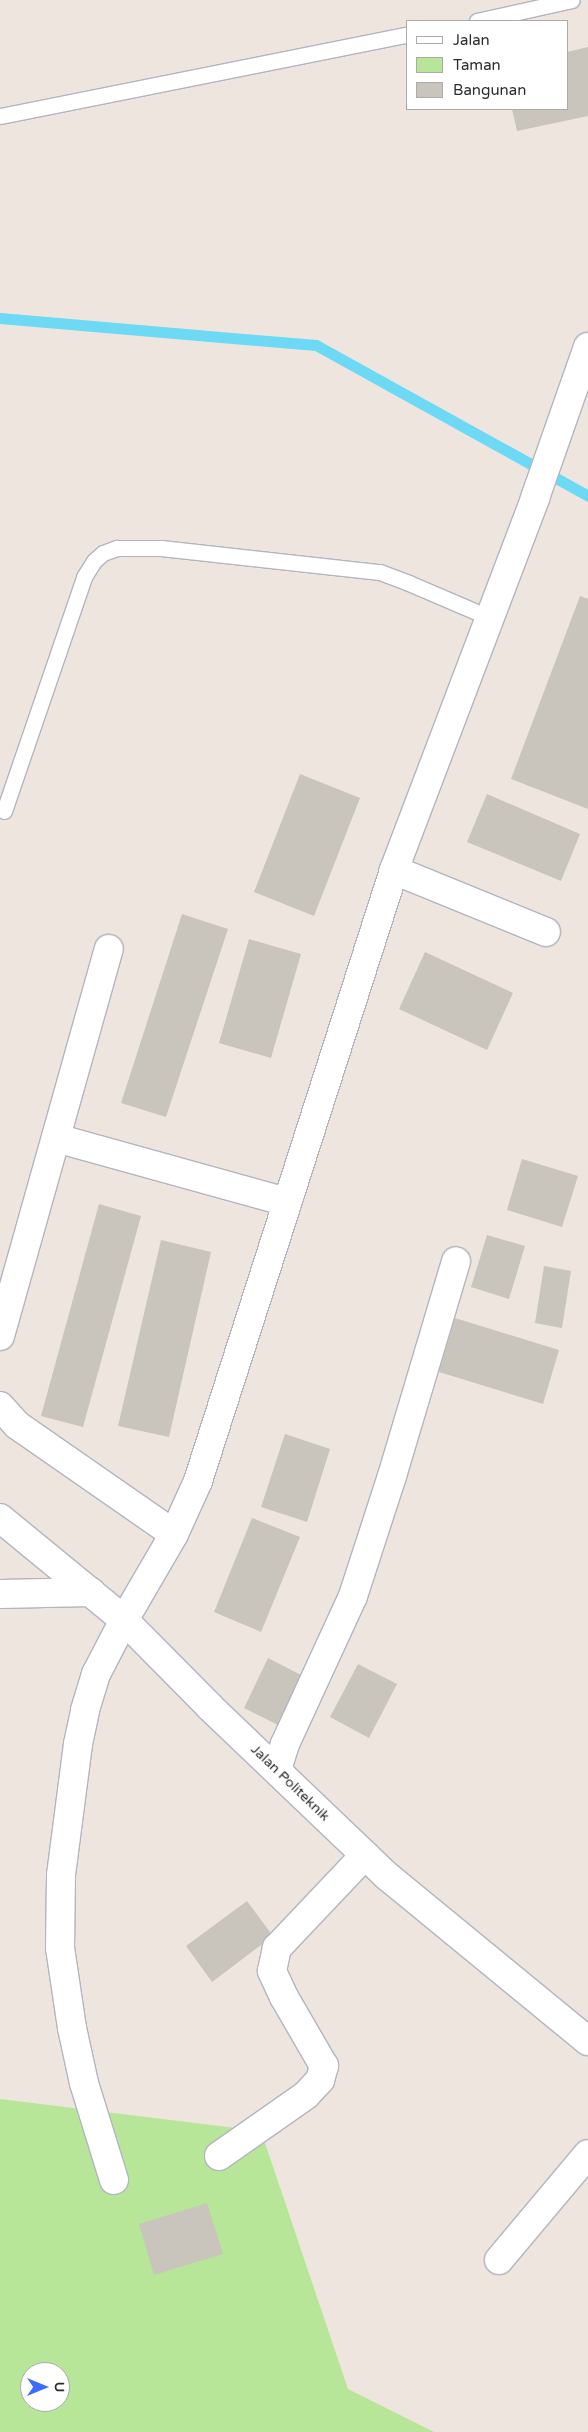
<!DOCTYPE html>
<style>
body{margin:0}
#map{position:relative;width:588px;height:2432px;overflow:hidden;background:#eee6de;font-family:"Varela Round",sans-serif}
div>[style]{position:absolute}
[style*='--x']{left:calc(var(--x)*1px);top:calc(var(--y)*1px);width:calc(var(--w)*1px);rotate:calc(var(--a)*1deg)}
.green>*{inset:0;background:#b8e698}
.stream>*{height:11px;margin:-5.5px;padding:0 5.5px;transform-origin:5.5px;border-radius:5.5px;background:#6dd9f4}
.building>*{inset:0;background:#c9c4bc}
.roads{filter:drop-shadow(1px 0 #b2b5c0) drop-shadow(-1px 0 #b2b5c0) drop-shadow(0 1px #b2b5c0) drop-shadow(0 -1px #b2b5c0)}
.service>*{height:15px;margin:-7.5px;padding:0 7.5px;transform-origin:7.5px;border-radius:7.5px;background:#fff}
.minor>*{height:28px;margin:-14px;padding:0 14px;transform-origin:14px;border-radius:14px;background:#fff}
.tertiary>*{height:28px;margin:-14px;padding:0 14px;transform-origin:14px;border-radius:14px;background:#fff}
span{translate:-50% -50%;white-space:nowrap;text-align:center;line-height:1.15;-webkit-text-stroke:4px #fff;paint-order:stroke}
.street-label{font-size:14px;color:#2c2c2c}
.legend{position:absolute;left:406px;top:20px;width:162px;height:90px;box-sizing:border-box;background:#fff;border:1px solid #ababab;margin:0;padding:6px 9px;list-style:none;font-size:15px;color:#2c2c2c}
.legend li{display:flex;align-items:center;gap:10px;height:25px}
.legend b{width:25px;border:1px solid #ababab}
.north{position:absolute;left:20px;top:2362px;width:50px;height:50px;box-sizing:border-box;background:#fff;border:1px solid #ababab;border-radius:50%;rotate:90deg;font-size:14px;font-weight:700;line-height:20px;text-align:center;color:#2c2c2c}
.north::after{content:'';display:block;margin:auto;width:18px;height:22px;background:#3a6cff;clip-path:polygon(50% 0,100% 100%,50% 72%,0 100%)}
</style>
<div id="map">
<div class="green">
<i style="clip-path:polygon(evenodd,0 2099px,261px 2131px,348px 2389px,434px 2432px,0 2432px,0 2099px,30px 2372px,60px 2372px,60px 2402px,30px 2402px,30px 2372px)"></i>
</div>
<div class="stream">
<i style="--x:0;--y:318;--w:317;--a:4.9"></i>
<i style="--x:316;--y:345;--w:311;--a:29"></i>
</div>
<div class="building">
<i style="clip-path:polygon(588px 47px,588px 116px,517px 131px,512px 109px,567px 109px,567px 52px)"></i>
<i style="clip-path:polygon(580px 596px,588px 599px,588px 809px,511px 779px)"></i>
<i style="clip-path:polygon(300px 774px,360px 798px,314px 916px,254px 892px)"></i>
<i style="clip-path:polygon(487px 794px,580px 834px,561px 881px,467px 842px)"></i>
<i style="clip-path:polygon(182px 914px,228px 929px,166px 1117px,121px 1103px)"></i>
<i style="clip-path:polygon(249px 939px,301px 954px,271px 1058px,219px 1043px)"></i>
<i style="clip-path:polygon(425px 952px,513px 993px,487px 1050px,399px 1009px)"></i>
<i style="clip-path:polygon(522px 1159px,578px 1176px,562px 1227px,507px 1210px)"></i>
<i style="clip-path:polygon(99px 1204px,141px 1216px,83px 1427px,41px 1416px)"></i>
<i style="clip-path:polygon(487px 1235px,525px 1246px,509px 1299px,471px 1287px)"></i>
<i style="clip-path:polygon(161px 1240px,211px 1252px,169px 1437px,118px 1426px)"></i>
<i style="clip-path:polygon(544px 1266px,571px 1271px,562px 1328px,535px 1323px)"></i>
<i style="clip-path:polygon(455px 1318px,559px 1350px,543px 1404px,439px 1372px)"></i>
<i style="clip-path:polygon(285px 1434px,330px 1449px,307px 1522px,261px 1507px)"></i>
<i style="clip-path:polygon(252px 1518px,300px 1537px,261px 1632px,214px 1612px)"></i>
<i style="clip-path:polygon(268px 1658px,303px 1676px,278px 1725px,244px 1708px)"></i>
<i style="clip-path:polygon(358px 1664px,397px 1684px,369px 1738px,330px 1717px)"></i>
<i style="clip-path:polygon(247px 1901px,273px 1936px,212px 1982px,186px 1946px)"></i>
<i style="clip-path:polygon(207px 2203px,223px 2254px,154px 2275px,139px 2224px)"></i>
</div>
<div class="roads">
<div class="service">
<i style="--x:477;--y:21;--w:97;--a:-12.5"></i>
<i style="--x:0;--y:116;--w:415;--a:-11.3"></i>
<i style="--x:4;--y:811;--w:247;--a:-71.1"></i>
<i style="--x:84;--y:577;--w:19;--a:-58"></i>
<i style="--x:94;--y:561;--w:12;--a:-42"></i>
<i style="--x:103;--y:553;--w:15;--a:-20"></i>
<i style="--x:117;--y:548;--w:44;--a:0"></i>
<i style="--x:161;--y:548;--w:220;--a:6.3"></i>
<i style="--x:380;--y:572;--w:31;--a:21"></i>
<i style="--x:409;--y:583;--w:86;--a:23.3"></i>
</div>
<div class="minor">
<i style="--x:394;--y:870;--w:164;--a:22.2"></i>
<i style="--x:56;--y:1138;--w:240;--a:15.5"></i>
<i style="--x:0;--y:1336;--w:402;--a:-74.3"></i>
<i style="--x:0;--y:1406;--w:25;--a:48"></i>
<i style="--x:17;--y:1425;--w:191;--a:34.8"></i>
<i style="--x:0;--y:1594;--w:91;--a:-1.3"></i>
<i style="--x:277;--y:1770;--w:27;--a:-73"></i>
<i style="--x:285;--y:1744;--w:163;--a:-65.3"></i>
<i style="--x:353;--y:1596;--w:126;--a:-72"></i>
<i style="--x:392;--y:1476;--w:224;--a:-73.4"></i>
<i style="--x:219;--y:2156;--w:106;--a:-35"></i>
<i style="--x:306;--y:2095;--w:21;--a:-47"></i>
<i style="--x:320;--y:2080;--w:15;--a:-74"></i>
<i style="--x:324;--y:2066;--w:80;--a:-120.1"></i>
<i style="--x:284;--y:1997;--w:29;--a:-115"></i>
<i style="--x:272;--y:1971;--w:24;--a:-78"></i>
<i style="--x:277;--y:1948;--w:128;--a:-46.6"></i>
<i style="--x:114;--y:2180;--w:102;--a:-107.2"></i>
<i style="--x:84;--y:2083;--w:56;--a:-102.3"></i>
<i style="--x:72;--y:2028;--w:81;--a:-98.5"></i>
<i style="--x:60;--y:1948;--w:73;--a:-89.2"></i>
<i style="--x:61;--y:1875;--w:132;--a:-82.6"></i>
<i style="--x:78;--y:1744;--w:35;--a:-78"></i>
<i style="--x:85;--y:1710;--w:38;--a:-73"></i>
<i style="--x:96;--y:1674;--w:61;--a:-62.6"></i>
<i style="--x:124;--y:1620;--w:99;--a:-59.8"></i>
<i style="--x:174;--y:1534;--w:58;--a:-65.6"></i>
<i style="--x:198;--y:1481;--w:642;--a:-72.21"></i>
<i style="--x:394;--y:870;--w:398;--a:-69.2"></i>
<i style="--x:535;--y:498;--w:160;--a:-70.7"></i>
<i style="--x:499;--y:2260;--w:138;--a:-50"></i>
</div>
<div class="tertiary">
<i style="--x:0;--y:1518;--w:161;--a:39.4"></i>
<i style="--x:124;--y:1620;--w:122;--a:45.3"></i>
<i style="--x:210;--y:1707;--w:245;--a:43.7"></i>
<i style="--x:387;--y:1876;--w:260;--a:39.4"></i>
</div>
</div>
<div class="street-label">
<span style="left:290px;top:1783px;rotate:44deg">Jalan Politeknik</span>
</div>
<ul class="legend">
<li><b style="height:6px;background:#fff"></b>Jalan</li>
<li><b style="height:14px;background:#b8e698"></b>Taman</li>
<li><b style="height:14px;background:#c9c4bc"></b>Bangunan</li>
</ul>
<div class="north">U</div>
</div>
